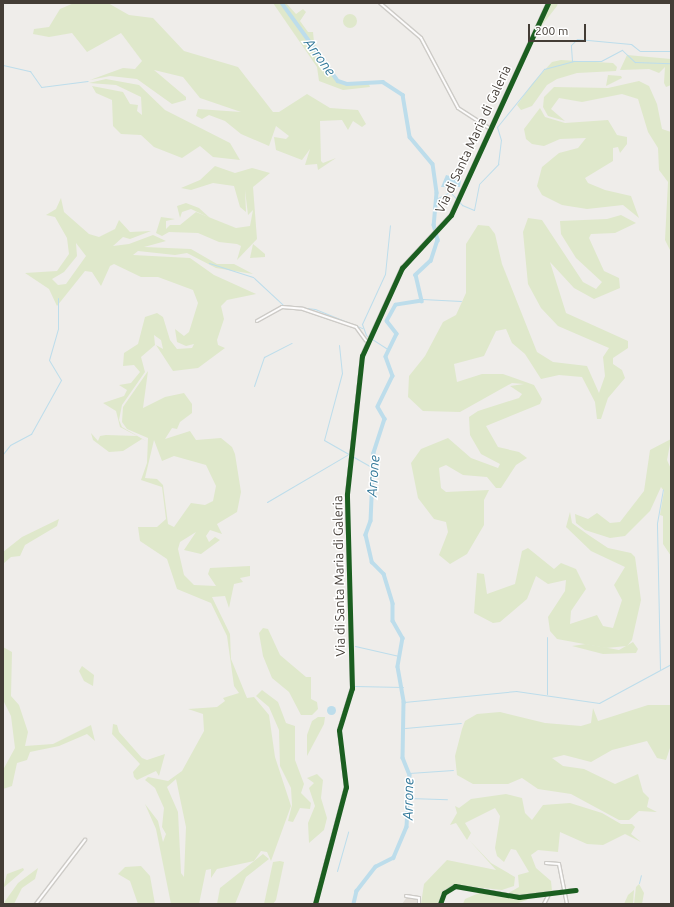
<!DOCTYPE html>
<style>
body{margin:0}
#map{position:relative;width:674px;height:907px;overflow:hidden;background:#efedea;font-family:Ubuntu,sans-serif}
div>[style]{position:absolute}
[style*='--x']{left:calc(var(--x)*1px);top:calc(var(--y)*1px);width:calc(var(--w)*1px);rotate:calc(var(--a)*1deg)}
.residential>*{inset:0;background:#e3ded7}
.green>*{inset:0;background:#dfe8cb}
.round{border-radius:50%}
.water>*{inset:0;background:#bdddeb}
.stream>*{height:1px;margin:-0.5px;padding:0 0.5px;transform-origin:0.5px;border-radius:0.5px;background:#bdddeb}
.river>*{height:3.5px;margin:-1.75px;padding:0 1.75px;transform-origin:1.75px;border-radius:1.75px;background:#bdddeb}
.roads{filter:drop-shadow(1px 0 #cdcbc7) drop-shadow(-1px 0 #cdcbc7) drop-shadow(0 1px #cdcbc7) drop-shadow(0 -1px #cdcbc7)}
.minor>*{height:2px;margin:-1px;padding:0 1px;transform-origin:1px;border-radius:1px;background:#fdfcfc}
.cycleway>*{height:5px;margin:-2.5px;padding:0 2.5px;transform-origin:2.5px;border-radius:2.5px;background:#1b5e20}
span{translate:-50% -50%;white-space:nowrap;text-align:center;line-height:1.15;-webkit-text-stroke:3px #fff;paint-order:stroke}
.street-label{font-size:13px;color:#443d36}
.water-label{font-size:14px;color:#33799a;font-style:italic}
.frame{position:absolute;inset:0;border:4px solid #443d36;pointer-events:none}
.scale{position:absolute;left:528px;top:24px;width:58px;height:18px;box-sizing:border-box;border:2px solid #443d36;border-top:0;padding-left:5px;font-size:12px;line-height:14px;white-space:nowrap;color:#443d36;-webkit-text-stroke:3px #fff;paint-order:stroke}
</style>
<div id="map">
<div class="residential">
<i style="clip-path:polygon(407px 897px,417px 898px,418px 904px,402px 904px)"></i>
</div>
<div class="green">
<i style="clip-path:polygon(74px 3px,108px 3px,129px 15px,153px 18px,184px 51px,238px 67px,273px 112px,279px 112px,307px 94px,330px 108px,358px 110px,366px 124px,362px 127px,353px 121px,348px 130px,342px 120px,320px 121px,321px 161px,323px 163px,336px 158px,318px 170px,317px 164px,305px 165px,310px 149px,302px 160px,276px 150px,274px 137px,286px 139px,289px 136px,276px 126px,269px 146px,241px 134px,225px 121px,209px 115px,202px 119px,196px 116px,198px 109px,241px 112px,200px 98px,183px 77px,154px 70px,186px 97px,186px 100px,172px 104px,137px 79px,110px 76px,90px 80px,123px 68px,135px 69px,142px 61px,121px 33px,87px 52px,72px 33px,49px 37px,33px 34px,34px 29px,49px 27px,60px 9px)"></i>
<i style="clip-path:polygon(273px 3px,286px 3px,296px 14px,303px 9px,306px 12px,300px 21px,308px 32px,313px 32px,314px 42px,336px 80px,344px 85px,368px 82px,370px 87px,343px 90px,319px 81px,317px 67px)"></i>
<i style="clip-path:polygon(548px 3px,558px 3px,557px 6px,539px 29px)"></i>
<i class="round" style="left:343px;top:14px;width:14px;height:14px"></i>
<i style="clip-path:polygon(627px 55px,671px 59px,671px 85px,666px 87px,664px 83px,665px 67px,659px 73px,649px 69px,620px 70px)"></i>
<i style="clip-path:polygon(561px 60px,613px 63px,617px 67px,616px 71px,577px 73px,557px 79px,547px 85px,532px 106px,521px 110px,517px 105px,532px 84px,552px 62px)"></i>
<i style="clip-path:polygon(608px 75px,621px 76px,622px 78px,606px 86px)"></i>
<i style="clip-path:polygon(106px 79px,139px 85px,165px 110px,230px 143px,240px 160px,213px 157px,200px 146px,182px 158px,154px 147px,141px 135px,121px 134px,113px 126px,112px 100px,96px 93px,92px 86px,123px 92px,130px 104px,138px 105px,137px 111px,142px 115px,141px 97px,116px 85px,89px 83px)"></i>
<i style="clip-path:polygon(639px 81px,649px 86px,657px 104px,662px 129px,671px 132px,671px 252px,665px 240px,668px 182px,659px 170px,658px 148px,648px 132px,638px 99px,622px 94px,582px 102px,559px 98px,551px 109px,565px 121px,548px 116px,543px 107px,544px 97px,554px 87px,608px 88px)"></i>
<i style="clip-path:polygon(540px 108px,545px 117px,565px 123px,608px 120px,617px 135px,627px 137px,627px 144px,620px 153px,618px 147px,613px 148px,613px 161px,585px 178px,588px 183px,605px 190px,631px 196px,639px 218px,623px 205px,587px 209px,562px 205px,542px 195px,537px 186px,542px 167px,559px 153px,578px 148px,586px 138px,560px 139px,544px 146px,532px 144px,526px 139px,524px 129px)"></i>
<i style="clip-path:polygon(215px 166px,235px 173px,252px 168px,270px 173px,253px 187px,257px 239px,237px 260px,241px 246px,237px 244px,219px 242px,198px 233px,169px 232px,162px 236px,156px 233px,161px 217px,175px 219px,166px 221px,166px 229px,170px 225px,180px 225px,196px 212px,236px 228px,250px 226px,253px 210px,248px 215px,245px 190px,246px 212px,240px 207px,234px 186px,213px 183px,191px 190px,181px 188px,200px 180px)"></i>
<i style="clip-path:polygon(evenodd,61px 198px,64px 212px,89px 234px,99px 237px,115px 229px,119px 220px,130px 232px,151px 231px,130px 239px,123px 237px,113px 246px,129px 244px,153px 235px,166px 241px,144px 247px,191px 249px,217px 264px,234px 264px,253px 274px,216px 268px,187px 253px,175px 255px,138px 251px,133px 255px,190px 258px,214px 275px,256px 294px,227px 300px,221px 306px,224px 319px,217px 340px,218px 345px,225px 348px,198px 368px,173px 371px,156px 345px,163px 349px,161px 340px,154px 335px,155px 345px,141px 357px,145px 372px,122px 405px,119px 420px,122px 427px,146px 441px,142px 439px,123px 451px,109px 452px,93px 440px,91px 433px,98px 441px,100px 436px,106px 435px,137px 436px,120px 427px,116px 411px,103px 403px,124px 396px,127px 390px,119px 385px,131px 383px,140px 372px,134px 365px,123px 366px,124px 353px,138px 344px,145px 317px,157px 313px,163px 317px,170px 340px,177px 349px,192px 348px,194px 344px,186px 346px,177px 342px,175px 329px,184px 336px,189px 332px,198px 303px,193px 290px,158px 277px,141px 277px,114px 264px,110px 266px,101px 286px,92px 272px,85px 271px,57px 306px,49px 289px,25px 273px,57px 271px,69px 254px,67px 238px,55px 217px,46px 215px,56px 209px,61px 198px,76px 243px,86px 256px,66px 284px,58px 285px,52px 279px,64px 272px,77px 256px,76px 243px)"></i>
<i style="clip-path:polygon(186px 203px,199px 208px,210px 218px,191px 209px,182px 212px,180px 218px,177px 206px)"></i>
<i style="clip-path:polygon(621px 215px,636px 223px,615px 233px,591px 234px,589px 238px,604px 271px,619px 278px,620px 288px,594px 299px,574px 288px,550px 262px,566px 313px,628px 341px,628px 348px,613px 358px,613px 364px,622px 370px,625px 378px,608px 398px,601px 419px,597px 419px,595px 402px,582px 377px,559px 375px,541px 379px,525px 354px,512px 343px,506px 329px,496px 331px,484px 356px,454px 364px,457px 382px,482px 374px,503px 374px,534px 385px,542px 399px,540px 404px,486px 426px,498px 447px,519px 452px,527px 458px,516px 465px,501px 488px,496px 488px,487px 477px,463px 475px,446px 465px,439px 468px,441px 488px,446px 492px,489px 490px,484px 500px,484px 525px,467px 554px,450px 564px,439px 555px,448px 532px,446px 522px,434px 519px,418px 498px,411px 463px,421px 449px,448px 438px,471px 458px,498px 468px,500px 464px,481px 454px,470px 435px,469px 417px,478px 411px,519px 398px,522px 394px,510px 386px,524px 384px,512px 383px,460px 412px,423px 411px,408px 397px,409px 376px,425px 356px,443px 322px,456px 315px,466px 293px,466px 244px,478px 225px,489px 226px,495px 234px,502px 264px,537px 352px,553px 362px,587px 366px,599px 393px,605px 376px,603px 357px,609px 348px,558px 326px,541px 308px,528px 284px,523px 232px,528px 218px,542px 220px,583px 282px,596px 289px,602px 282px,576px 258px,561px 234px,560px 221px,607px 219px)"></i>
<i style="clip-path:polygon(253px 244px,265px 254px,265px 257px,250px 258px)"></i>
<i style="clip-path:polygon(evenodd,148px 371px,143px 408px,165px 397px,184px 393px,192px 404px,192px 413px,180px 422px,177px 429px,172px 428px,165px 439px,190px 431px,196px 440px,221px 438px,232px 447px,235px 454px,241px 492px,237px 512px,217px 524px,222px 534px,210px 530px,206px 536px,209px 542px,215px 537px,220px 540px,201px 554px,184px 550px,196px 532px,180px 542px,178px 549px,184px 575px,194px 585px,216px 586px,208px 574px,210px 568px,250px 566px,250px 576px,240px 578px,243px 582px,234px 584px,229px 608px,225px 596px,212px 597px,230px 634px,231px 659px,247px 698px,254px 697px,269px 715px,275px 757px,291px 806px,271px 861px,267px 852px,261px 851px,254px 861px,217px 869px,211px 878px,211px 869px,206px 870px,199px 904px,171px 904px,156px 829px,145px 804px,158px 821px,163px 842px,166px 834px,162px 827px,164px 808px,155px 788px,145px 780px,148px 777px,168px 781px,182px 771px,204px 731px,203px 714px,188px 709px,217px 707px,225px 701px,223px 698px,239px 693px,234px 686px,227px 636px,211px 603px,177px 589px,167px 559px,140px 541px,138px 527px,157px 527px,166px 519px,162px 487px,141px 480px,147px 463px,148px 438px,127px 429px,122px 422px,123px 407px,148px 371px,154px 440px,162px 461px,174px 456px,206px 465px,216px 486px,213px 501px,205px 505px,191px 503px,174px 527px,168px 524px,163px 485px,157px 479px,145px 478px,154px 440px,148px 371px,176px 779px,186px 827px,184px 877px,181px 873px,178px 812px,167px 787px,176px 779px)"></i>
<i style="clip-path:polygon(671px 439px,667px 460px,671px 469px,671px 556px,663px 544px,663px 516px,660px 515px,664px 491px,661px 487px,650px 511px,625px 536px,610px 538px,585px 530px,576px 523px,575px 514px,588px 519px,597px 513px,610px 523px,620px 522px,644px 491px,650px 450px)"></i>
<i style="clip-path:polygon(570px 512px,572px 523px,587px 534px,608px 548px,631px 553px,635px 557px,641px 600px,632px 640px,627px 646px,606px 648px,557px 639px,550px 631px,548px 617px,565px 591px,566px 580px,548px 584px,536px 576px,527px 599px,500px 622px,493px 623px,474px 613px,477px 573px,484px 574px,487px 594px,515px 584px,522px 551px,528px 548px,554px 569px,561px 563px,576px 569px,586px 589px,571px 611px,570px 624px,597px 615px,603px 626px,613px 628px,622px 600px,614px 585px,625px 567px,591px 551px,566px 527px)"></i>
<i style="clip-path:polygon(59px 519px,57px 526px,25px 545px,20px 556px,11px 557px,3px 564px,3px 552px,22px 537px)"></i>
<i style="clip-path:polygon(263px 628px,268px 629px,280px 655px,306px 677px,311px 677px,311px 699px,317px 702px,318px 709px,312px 715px,301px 715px,289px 692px,272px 678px,263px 656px,259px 633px)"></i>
<i style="clip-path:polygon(633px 642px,638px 649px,636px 653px,603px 654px,572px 646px,586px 644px,619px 650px)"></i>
<i style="clip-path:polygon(3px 647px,12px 652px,11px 696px,19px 705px,28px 732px,25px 746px,53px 744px,91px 725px,95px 741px,87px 734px,59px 746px,30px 752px,27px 760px,17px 763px,12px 786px,3px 789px,3px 770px,15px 748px,11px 716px,4px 702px)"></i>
<i style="clip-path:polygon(82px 666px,94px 675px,93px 686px,84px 681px,79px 671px)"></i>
<i style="clip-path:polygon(262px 690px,278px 702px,286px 723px,295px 726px,295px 760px,304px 784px,301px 793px,311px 803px,310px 809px,300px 808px,293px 822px,288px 821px,292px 805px,291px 788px,280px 766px,279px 730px,269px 707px,256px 696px)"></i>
<i style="clip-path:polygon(648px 705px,671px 705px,671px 745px,666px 760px,657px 758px,647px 741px,612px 750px,591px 762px,564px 755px,552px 758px,563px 766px,584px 769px,615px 784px,638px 774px,643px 792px,649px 798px,647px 807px,657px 812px,639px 811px,629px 820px,619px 820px,571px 794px,538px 789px,522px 778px,508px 784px,473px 784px,457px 775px,455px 756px,462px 729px,465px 721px,477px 714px,500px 712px,545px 723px,581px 726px,591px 723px,593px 708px,598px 721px)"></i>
<i style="clip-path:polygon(318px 717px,325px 717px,324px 724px,307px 756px,307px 735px,312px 721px)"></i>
<i style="clip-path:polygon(113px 724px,117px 725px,119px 732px,142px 758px,147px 760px,165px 754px,159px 776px,156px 771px,137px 780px,134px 777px,133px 772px,140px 764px,112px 734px)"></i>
<i style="clip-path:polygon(317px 774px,323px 780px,321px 798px,327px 818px,324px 830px,309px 843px,308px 823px,315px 806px,309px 788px,314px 783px,307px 778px)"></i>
<i style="clip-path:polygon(506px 794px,522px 798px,525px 813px,532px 820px,543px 805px,570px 803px,602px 813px,621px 824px,632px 824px,635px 827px,631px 834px,641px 842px,625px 834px,603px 845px,587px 844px,560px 832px,558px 852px,538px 850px,531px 855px,536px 868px,551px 881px,552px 891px,527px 896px,505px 895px,519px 887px,518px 875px,529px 872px,516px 850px,511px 849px,504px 862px,497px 856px,495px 848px,500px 816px,495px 808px,465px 823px,471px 833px,467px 840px,456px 823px,450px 825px,457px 813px,455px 806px,459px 808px,471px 799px)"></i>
<i style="clip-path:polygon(469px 840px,491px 863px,515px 877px,514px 886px,502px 890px,455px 885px,443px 892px,439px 904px,421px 904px,424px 884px,447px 860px,496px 870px)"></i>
<i style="clip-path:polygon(263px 854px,269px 859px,246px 877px,235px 904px,217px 904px,220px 888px)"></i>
<i style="clip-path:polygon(280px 861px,284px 862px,276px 900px,273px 904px,264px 904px,273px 862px)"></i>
<i style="clip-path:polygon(141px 866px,150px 876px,155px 904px,138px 904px,130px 881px,118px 874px,125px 867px)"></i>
<i style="clip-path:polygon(23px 868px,24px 870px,3px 888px,7px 874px)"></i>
<i style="clip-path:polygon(38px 868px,35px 879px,22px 888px,14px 904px,3px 904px,18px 883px)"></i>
<i style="clip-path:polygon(639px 884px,644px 893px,642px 904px,634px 904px,636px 887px)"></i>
<i style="clip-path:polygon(634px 890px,633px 904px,624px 904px,628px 895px)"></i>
<i style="clip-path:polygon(479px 893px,528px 899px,527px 900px,515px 904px,463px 904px,465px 899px)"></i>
</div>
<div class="water">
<i style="clip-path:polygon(446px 175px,461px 179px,460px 187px,441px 187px)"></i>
<i class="round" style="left:326.5px;top:705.5px;width:9px;height:9px"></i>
</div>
<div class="stream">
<i style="--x:572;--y:61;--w:16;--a:-94"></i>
<i style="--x:571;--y:45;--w:8;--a:-45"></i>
<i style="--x:577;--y:39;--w:54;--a:5.3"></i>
<i style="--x:631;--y:44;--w:11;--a:38"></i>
<i style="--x:640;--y:51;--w:31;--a:0"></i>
<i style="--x:3;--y:65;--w:28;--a:13"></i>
<i style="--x:30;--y:71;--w:19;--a:55"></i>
<i style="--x:41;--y:87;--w:47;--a:-7.3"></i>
<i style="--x:438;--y:198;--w:13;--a:-27"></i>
<i style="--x:450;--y:192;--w:18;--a:47"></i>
<i style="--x:462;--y:205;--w:13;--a:23"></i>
<i style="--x:474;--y:210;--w:26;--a:-79"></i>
<i style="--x:479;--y:184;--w:28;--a:-46"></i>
<i style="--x:498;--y:164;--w:24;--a:-83"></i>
<i style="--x:501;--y:140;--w:14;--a:-107"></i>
<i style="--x:497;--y:127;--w:75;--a:-51"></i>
<i style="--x:544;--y:69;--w:30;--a:-15"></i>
<i style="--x:573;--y:61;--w:28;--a:0"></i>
<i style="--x:601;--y:61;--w:24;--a:-28"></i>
<i style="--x:622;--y:50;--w:18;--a:43"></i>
<i style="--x:635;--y:62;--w:35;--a:2"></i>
<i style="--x:209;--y:263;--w:46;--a:17.7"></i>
<i style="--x:253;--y:277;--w:41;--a:43"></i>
<i style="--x:283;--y:305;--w:32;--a:7"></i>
<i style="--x:315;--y:309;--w:51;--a:22"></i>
<i style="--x:422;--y:299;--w:39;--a:3"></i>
<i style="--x:339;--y:345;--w:28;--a:84"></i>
<i style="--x:342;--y:373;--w:69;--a:105"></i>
<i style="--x:324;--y:440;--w:56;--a:29.7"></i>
<i style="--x:389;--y:350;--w:27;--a:-147"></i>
<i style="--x:366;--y:335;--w:12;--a:-110"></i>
<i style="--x:362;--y:324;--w:55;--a:-65.3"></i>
<i style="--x:385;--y:274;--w:49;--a:-84.2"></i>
<i style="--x:254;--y:386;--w:31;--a:-71"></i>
<i style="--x:264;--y:357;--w:31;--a:-27"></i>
<i style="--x:3;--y:454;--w:11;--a:-52"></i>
<i style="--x:10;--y:445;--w:24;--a:-28"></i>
<i style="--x:31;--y:434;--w:62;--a:-60.9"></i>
<i style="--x:61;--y:380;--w:23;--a:-121"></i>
<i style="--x:49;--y:360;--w:33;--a:-74"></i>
<i style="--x:58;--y:328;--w:30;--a:-90"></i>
<i style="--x:267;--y:502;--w:93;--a:-30.4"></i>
<i style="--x:355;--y:646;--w:45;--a:12.8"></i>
<i style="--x:660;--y:669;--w:146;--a:-91.2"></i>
<i style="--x:657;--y:523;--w:34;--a:-80"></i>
<i style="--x:355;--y:686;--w:48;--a:1.2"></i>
<i style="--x:547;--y:694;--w:57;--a:-90"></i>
<i style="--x:404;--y:702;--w:113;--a:-5.6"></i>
<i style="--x:516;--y:691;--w:84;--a:8.2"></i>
<i style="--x:599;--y:703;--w:82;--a:-28.4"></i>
<i style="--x:405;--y:728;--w:56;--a:-5.1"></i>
<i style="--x:409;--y:773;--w:44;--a:-3.9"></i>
<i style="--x:409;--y:798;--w:38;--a:2"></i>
<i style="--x:337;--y:871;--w:41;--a:-74.2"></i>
<i style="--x:639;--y:883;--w:8;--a:-76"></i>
</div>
<div class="river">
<i style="--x:282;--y:3;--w:96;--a:54.3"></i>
<i style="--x:338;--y:81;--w:9;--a:18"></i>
<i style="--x:347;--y:84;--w:36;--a:-3"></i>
<i style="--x:383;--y:82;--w:24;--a:33"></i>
<i style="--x:403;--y:95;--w:43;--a:80.5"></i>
<i style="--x:410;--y:137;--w:35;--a:50"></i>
<i style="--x:433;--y:164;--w:29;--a:82"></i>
<i style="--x:437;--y:193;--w:32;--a:95"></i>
<i style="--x:434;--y:225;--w:16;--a:75"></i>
<i style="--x:438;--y:240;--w:22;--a:108"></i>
<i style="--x:431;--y:261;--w:21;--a:137"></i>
<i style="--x:416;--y:275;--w:27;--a:77"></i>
<i style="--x:422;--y:301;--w:26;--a:171"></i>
<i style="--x:396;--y:305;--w:18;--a:119"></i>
<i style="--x:387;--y:321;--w:16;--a:52"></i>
<i style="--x:397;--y:334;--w:25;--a:116"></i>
<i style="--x:386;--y:357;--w:20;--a:70"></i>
<i style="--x:393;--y:376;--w:34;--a:116"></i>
<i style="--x:378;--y:407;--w:14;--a:60"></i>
<i style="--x:385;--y:419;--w:36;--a:108"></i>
<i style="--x:374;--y:453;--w:68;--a:92.5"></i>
<i style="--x:371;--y:521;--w:15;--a:110"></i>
<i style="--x:366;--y:535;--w:28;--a:77"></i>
<i style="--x:372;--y:562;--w:17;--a:45"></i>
<i style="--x:384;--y:574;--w:31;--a:73"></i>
<i style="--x:393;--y:604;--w:17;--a:90"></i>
<i style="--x:393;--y:621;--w:20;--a:60"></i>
<i style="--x:403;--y:638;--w:29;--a:100"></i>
<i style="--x:398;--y:667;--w:36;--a:80"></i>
<i style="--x:404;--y:702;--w:56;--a:91"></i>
<i style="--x:403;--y:758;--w:18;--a:68"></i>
<i style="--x:410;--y:775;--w:52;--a:93.3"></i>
<i style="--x:407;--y:827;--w:34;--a:113"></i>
<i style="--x:394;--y:858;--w:20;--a:153"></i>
<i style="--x:376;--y:867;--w:31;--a:128"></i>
<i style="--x:357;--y:891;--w:13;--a:103"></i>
</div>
<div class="roads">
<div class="minor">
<i style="--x:380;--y:3;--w:54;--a:40.5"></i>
<i style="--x:421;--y:38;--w:79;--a:62.1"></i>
<i style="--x:458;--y:108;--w:38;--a:33"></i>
<i style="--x:257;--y:321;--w:29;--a:-29"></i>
<i style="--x:282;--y:307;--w:21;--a:5"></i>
<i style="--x:303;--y:309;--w:56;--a:18.8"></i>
<i style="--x:356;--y:327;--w:17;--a:54"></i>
<i style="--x:546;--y:863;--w:13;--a:4"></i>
<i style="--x:559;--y:864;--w:41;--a:78.7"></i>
<i style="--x:406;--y:896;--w:13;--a:9"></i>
<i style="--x:419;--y:898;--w:6;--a:90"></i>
<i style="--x:36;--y:904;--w:81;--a:-52.6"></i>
<i style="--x:315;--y:904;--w:121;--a:-75.2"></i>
<i style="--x:346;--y:787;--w:57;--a:-97"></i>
<i style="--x:339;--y:730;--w:44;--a:-72.8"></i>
<i style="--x:352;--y:688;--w:194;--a:-91.5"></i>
<i style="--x:347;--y:494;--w:139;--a:-83.8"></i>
<i style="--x:362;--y:356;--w:97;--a:-65.6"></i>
<i style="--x:402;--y:268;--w:72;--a:-47.2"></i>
<i style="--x:451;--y:215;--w:233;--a:-65.4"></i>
<i style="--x:440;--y:904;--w:12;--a:-70"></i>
<i style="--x:444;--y:893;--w:13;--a:-32"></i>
<i style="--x:455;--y:886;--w:65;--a:9.8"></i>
<i style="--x:519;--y:897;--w:57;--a:-7"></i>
<i style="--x:544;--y:904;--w:11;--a:-63"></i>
</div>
</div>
<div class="cycleway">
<i style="--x:315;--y:904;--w:121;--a:-75.2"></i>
<i style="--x:346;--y:787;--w:57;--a:-97"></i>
<i style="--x:339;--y:730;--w:44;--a:-72.8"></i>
<i style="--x:352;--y:688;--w:194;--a:-91.5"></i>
<i style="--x:347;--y:494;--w:139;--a:-83.8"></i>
<i style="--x:362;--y:356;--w:97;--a:-65.6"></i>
<i style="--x:402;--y:268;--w:72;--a:-47.2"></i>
<i style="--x:451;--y:215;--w:233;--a:-65.4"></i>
<i style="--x:440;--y:904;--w:12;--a:-70"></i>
<i style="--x:444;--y:893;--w:13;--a:-32"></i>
<i style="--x:455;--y:886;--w:65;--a:9.8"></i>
<i style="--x:519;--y:897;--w:57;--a:-7"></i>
</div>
<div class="street-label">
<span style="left:473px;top:139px;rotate:-65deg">Via di Santa Maria di Galeria</span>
<span style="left:339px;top:576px;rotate:-91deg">Via di Santa Maria di Galeria</span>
</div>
<div class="water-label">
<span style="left:320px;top:57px;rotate:54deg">Arrone</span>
<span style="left:373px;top:476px;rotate:-86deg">Arrone</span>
<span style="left:408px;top:799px;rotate:-89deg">Arrone</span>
</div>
<div class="frame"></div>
<div class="scale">200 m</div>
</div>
